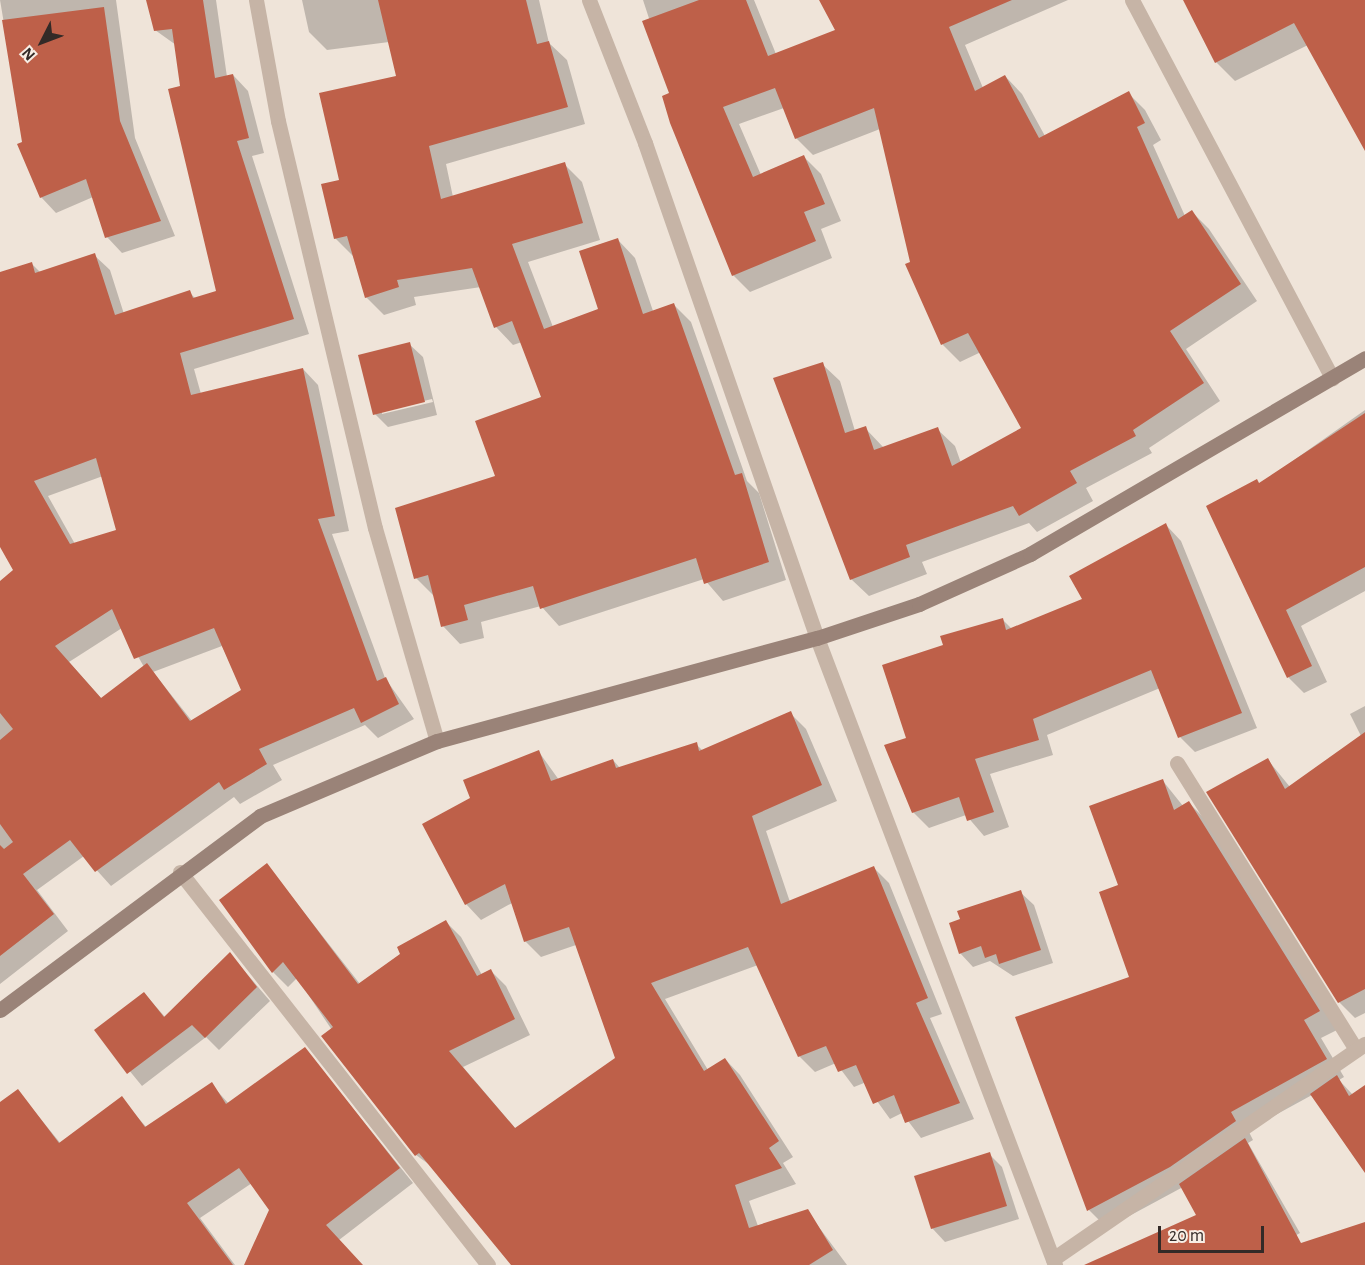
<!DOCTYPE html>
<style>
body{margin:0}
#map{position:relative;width:1365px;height:1265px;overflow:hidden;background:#efe4d9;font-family:"Alegreya Sans",sans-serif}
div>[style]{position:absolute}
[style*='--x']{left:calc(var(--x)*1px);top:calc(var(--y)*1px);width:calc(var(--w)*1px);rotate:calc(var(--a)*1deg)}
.shadow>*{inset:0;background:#0003}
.building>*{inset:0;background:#be6049}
.street>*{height:15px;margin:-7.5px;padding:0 7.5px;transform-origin:7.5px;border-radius:7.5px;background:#c6b4a6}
.secondary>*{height:15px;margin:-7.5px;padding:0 7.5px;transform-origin:7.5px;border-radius:7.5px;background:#9a8378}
span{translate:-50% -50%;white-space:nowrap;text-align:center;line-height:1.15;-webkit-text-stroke:6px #f8eee5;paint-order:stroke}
.north{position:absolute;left:12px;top:12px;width:60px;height:60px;-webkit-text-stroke:4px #f8eee5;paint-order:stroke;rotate:228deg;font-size:16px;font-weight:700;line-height:24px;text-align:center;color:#332a27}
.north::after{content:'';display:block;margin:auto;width:21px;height:27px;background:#332a27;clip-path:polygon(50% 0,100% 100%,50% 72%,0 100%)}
.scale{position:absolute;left:1158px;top:1226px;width:106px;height:27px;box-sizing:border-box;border:3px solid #332a27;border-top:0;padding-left:8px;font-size:18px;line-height:21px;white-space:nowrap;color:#332a27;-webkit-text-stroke:4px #f8eee5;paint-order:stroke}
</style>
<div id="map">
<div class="shadow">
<i style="clip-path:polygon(0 0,116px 0,135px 138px,175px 236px,122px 253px,107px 237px,93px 197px,56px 213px,41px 197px,24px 143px)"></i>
<i style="clip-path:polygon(evenodd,148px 0,216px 0,227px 77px,233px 75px,248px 91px,264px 153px,252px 156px,309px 334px,194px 369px,201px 394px,303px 369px,318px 385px,349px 531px,332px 534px,385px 678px,414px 719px,378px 738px,365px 725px,273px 765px,282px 780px,240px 804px,234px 797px,111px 886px,84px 856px,37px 890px,68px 931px,0 984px,0 583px,15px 571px,0 544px,0 273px,31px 263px,40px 272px,94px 255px,110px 270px,124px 314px,189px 292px,196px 299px,218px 292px,176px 45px,155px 30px,148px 0,103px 476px,118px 531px,75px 544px,48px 496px,103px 476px,148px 0,122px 628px,144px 667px,102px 699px,69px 662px,122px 628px,148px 0,222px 646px,243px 691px,192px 721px,153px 672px,222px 646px)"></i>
<i style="clip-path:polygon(302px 0,539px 0,549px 43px,567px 60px,585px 124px,446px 164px,453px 197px,564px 164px,582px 182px,600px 240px,528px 262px,553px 327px,600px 309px,618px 240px,635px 258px,653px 311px,673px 304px,691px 322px,747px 481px,759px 493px,786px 580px,723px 601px,704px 579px,559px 626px,541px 606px,481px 622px,484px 638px,460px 644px,443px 626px,434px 596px,416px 578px,497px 477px,543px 397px,522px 342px,513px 345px,496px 327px,481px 287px,414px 297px,416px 305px,384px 315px,366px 297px,353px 256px,335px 238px,341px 181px,397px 77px,389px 42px,327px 50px,309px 32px)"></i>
<i style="clip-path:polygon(643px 0,754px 0,776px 54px,838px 31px,820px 0,1068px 0,965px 45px,983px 88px,1005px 76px,1022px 94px,1045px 136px,1128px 93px,1145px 110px,1161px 140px,1153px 145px,1185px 216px,1192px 212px,1209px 229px,1257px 301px,1186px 349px,1220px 401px,1149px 448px,1152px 453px,1086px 488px,1093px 501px,1037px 532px,1029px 523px,922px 562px,927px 574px,869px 596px,851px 579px,822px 364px,840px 381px,855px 431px,865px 428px,884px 448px,937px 429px,955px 446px,961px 463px,1023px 428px,981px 352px,960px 362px,943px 345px,907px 265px,912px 263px,880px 129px,813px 155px,796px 138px,784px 108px,739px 124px,761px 175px,804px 157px,821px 174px,841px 221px,821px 229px,832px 258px,750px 292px,733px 275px)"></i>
<i style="clip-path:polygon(1185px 0,1365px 0,1365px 148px,1308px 45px,1235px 81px,1216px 62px)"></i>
<i style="clip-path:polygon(evenodd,409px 344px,423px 357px,437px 415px,388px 427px,375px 414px,409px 344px,432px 399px,433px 402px,382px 414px,382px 411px,432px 399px)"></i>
<i style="clip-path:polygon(1365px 410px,1365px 591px,1301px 626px,1327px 682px,1304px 693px,1289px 678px,1208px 507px,1260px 484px)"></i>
<i style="clip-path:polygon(1166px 525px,1181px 541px,1257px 728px,1195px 752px,1180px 737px,1160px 688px,1047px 735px,1053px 755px,990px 774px,1009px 827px,984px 836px,966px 815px,929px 828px,913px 812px,908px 739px,945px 646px,1003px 620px,1012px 629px,1084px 599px)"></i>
<i style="clip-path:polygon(1365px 706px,1365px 1013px,1355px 1018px,1339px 1002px,1268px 760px,1290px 787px,1361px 736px,1350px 714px)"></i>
<i style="clip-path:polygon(790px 713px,806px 729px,837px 801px,766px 831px,790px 902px,874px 868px,889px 883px,942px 1014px,930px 1018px,974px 1119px,921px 1138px,902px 1113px,890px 1119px,864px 1083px,854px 1087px,836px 1063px,815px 1072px,799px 1056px,758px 965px,665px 999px,708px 1070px,725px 1059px,740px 1075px,793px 1157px,783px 1163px,796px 1184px,749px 1201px,758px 1226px,807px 1211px,847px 1265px,514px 1265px,434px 1168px,416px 1155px,297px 978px,288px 987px,273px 972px,267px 865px,360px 984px,445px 921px,461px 937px,482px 975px,491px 971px,506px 986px,530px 1035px,463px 1067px,516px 1129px,616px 1059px,576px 945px,541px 957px,525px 941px,512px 903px,481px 920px,466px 904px,472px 799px,539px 752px,559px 780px,613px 760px,620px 768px,696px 744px,703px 751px)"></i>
<i style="clip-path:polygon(1163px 781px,1183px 806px,1189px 803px,1207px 821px,1337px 1030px,1321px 1038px,1344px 1077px,1339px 1080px,1353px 1095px,1365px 1087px,1365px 1171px,1312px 1095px,1248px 1130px,1253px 1140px,1248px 1143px,1300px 1233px,1243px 1265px,1090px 1265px,1198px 1215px,1183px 1187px,1107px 1228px,1089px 1210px,1131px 978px,1120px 886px)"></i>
<i style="clip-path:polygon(1020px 892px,1034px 905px,1053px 963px,1013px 976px,990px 961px,973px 967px,960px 953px)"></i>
<i style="clip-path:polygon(230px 954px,270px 1001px,219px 1050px,206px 1037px,142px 1086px,96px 1030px,144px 993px,165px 1017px)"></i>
<i style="clip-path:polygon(305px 1049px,413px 1183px,339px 1240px,362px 1265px,246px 1265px,270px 1210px,252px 1183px,200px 1218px,235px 1265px,0 1265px,0 1104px,18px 1091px,61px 1144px,121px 1098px,147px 1128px,211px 1084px,229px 1104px)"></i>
<i style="clip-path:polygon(989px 1154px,1002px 1167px,1019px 1219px,945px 1242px,932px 1228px)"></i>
</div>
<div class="building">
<i style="clip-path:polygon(evenodd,146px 0,203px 0,215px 78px,233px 74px,249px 138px,237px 141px,294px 319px,180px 353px,191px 395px,303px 368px,335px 516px,318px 519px,377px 681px,386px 677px,399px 704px,361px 723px,354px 708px,259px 749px,267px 764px,224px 790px,219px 782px,95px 872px,70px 840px,23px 874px,54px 914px,0 956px,0 845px,4px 849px,13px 842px,0 824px,0 740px,13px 729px,0 713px,0 581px,13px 570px,0 547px,0 272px,32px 262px,35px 273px,95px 253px,115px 315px,190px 290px,193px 298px,216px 291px,168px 89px,180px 86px,172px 29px,154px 31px,146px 0,96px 458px,116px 530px,70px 544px,34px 481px,96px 458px,146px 0,112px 609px,134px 659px,214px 628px,241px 690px,190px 721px,147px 663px,101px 698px,55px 646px,112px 609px)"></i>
<i style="clip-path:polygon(378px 0,526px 0,537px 44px,549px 41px,568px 107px,429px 146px,441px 199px,565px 162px,583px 223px,512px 244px,544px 329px,598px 309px,579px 251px,618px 238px,643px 314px,674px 303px,735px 475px,742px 473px,769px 562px,704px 584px,696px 558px,540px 609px,533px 586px,464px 605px,468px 620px,441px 627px,428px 575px,414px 579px,395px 508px,495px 476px,475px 421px,541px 397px,512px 321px,494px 328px,472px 268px,397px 280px,399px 287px,365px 298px,347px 236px,334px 239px,321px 184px,339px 180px,319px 93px,396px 76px)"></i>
<i style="clip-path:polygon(699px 0,746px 0,768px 56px,835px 30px,819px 0,1012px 0,949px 27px,975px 91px,1005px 75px,1039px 138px,1129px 91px,1145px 123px,1137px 127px,1178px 219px,1192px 210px,1241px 284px,1170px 331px,1204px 383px,1133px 430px,1136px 436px,1070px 471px,1077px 483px,1019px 516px,1013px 506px,906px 545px,910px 557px,850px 580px,773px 378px,823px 362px,845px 433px,866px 426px,874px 450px,938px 427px,952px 466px,1021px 428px,968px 333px,941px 345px,905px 264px,910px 262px,874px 108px,795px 139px,775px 88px,723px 107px,753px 177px,804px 155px,825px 204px,804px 212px,816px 241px,732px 276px,670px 123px,662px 96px,669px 93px,642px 21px)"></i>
<i style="clip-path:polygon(1183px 0,1365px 0,1365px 151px,1294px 23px,1215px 63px)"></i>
<i style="clip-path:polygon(104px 7px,120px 121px,161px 221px,105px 238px,86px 179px,40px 198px,17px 144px,22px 142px,2px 20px)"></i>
<i style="clip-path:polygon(410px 342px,425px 402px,373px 415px,358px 355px)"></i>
<i style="clip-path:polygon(1365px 413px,1365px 567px,1286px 610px,1312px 666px,1287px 678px,1206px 506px,1257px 479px,1259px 483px)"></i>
<i style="clip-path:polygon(1166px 523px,1242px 713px,1178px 738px,1151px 670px,1033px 719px,1039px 740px,975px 759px,994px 812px,967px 821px,959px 797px,912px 813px,884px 745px,906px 738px,882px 665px,943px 645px,940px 636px,1003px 618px,1006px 630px,1082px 599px,1069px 576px)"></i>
<i style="clip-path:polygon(791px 711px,822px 785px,752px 816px,781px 904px,874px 866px,928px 998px,916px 1003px,960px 1103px,905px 1123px,894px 1095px,873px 1104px,856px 1065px,838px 1072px,826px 1046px,798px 1057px,748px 947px,651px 983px,704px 1071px,725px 1058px,779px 1141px,769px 1148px,782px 1168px,735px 1185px,749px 1228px,808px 1209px,833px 1250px,809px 1265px,511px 1265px,419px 1153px,415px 1156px,321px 1036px,333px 1027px,283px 962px,272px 973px,219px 900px,267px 863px,358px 984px,400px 954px,397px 947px,446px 920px,477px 976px,491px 969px,515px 1019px,449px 1051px,515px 1128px,615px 1058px,569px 927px,524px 942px,505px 884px,465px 905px,422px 824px,470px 798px,463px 780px,539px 750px,551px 781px,613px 759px,616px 768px,697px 742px,699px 751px)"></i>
<i style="clip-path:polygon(1365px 732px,1365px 989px,1338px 1003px,1206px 792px,1268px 758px,1285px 789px)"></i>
<i style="clip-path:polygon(1163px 779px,1174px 810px,1189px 801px,1320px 1011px,1304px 1020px,1327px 1059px,1231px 1112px,1236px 1121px,1170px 1167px,1087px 1211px,1015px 1017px,1129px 977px,1099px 892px,1118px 885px,1089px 806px)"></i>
<i style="clip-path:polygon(1021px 890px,1041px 950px,999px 964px,996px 954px,985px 958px,981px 946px,959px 954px,949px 923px,960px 919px,957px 911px)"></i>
<i style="clip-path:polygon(230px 952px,257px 987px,205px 1038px,192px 1025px,127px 1074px,94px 1030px,144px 992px,164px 1017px)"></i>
<i style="clip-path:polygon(305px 1047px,400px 1168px,326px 1225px,363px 1265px,244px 1265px,269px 1210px,239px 1168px,187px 1203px,233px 1265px,0 1265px,0 1102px,18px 1089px,59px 1143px,122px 1096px,145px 1127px,212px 1082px,226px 1104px)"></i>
<i style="clip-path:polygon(1337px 1075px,1349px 1096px,1365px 1085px,1365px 1173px,1310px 1094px)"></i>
<i style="clip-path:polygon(1245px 1138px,1301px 1243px,1365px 1222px,1365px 1265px,1084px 1265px,1196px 1215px,1179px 1184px)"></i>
<i style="clip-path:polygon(990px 1152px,1007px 1206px,931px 1229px,914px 1176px)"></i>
</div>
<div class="street">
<i style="--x:256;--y:0;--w:123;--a:79.7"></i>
<i style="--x:278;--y:121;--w:418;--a:76.6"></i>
<i style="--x:375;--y:528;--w:222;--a:73.8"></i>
<i style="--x:589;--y:0;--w:154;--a:68.6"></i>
<i style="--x:645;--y:143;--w:524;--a:70.84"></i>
<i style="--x:817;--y:638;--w:671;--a:69.21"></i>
<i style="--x:1132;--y:0;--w:428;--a:62.1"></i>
<i style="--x:1177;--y:763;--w:338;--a:58"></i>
<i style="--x:180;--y:872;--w:499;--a:51.9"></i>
<i style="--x:1053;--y:1259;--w:379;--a:-34.6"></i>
</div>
<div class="secondary">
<i style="--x:0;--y:1010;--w:324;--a:-36.7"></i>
<i style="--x:260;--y:816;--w:192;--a:-23"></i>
<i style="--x:437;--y:741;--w:394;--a:-15.2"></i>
<i style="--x:817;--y:638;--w:108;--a:-18.4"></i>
<i style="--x:919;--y:604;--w:122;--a:-24.2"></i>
<i style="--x:1030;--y:554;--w:388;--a:-30.3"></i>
</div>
<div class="north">N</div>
<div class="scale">20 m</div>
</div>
